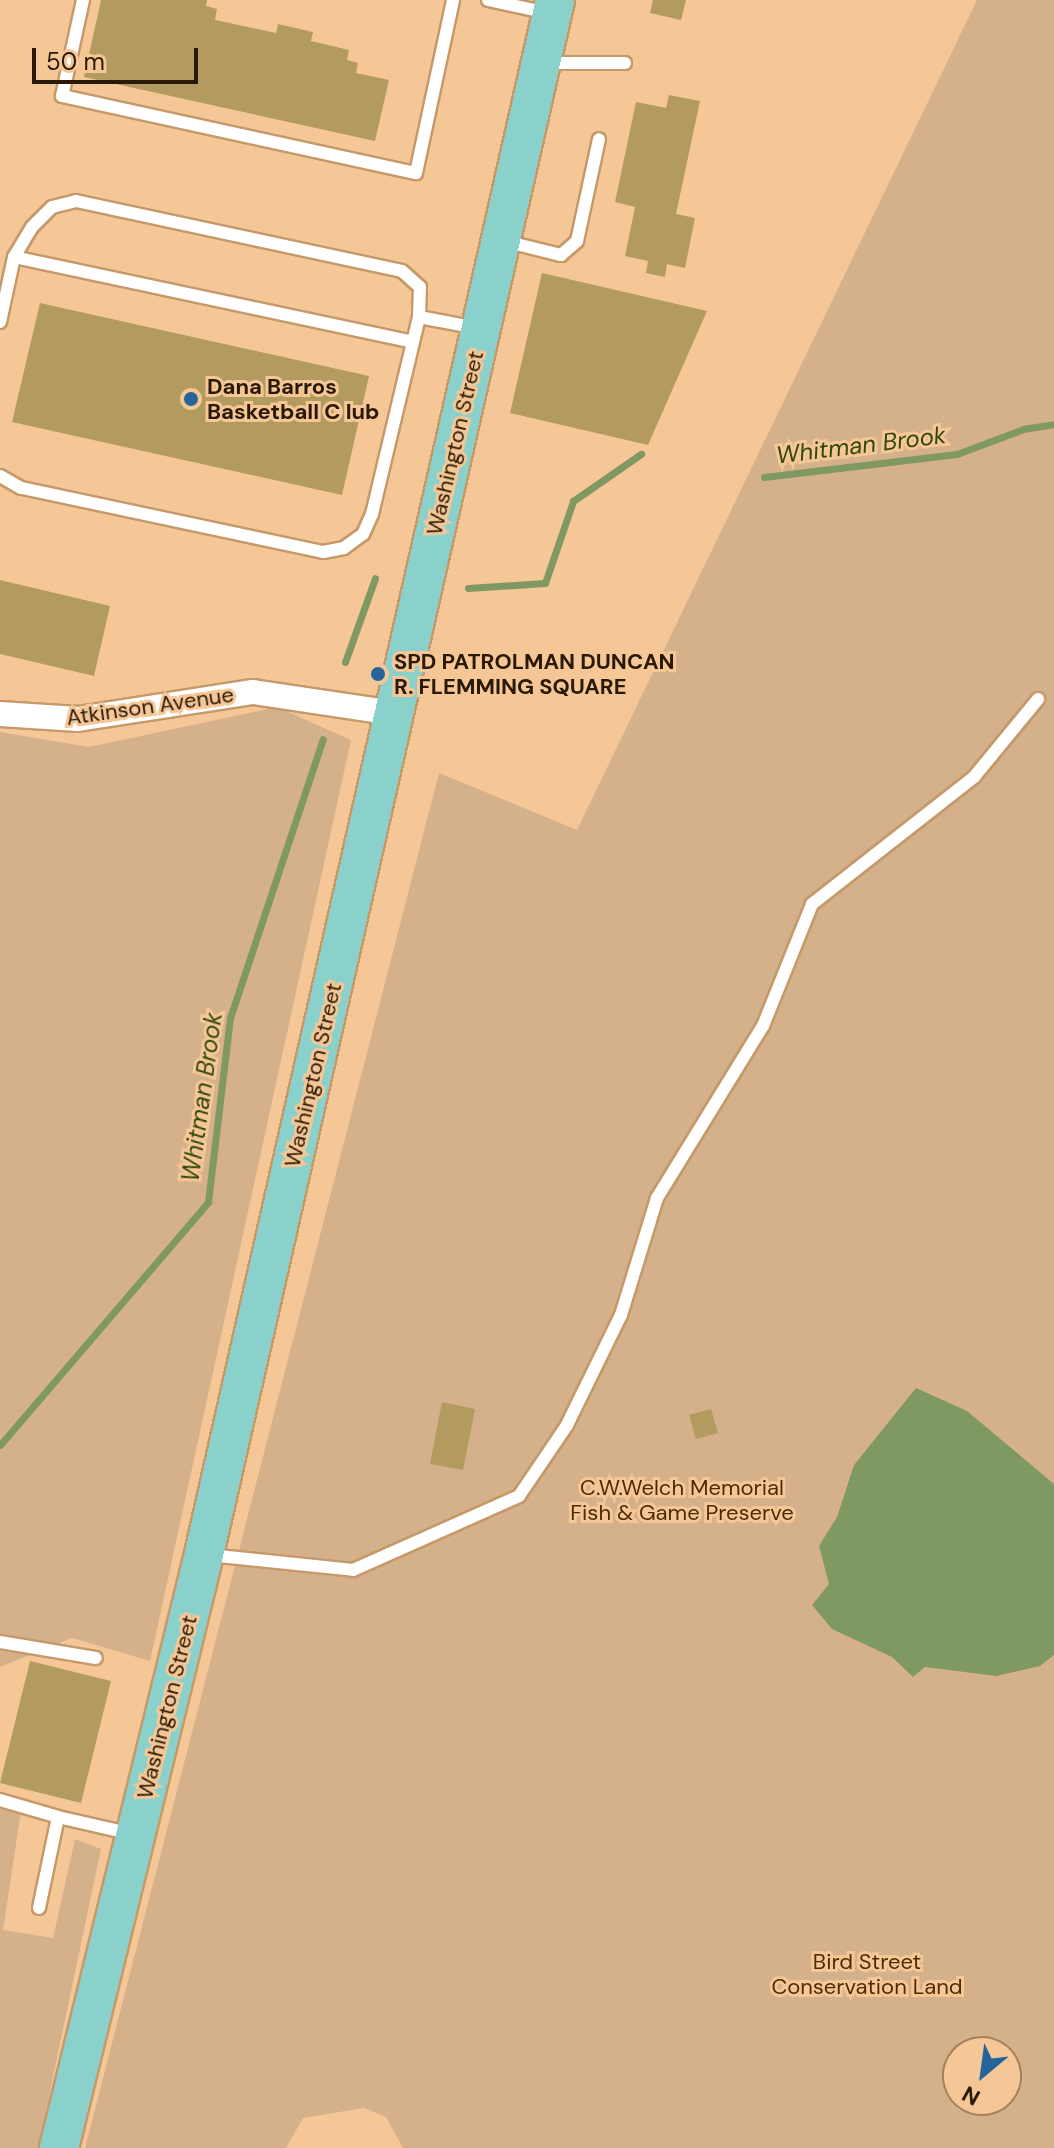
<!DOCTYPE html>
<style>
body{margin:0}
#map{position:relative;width:1054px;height:2148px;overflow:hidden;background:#f6c796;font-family:"DM Sans",sans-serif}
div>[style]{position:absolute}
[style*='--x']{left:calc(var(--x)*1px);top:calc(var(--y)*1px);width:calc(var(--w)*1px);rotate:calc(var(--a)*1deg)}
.green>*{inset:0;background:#d5b18b}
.water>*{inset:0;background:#809862}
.stream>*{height:7px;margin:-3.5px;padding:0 3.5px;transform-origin:3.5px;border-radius:3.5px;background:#809862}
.building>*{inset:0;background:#b39b5f}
.roads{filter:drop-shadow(2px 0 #c59969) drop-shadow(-2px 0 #c59969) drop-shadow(0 2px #c59969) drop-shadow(0 -2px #c59969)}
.service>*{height:12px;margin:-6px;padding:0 6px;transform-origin:6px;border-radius:6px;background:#fff}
.minor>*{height:24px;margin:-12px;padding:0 12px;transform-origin:12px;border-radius:12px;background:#fff}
.primary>*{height:38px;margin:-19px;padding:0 19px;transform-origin:19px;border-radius:19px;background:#8ad1cc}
.dots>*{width:22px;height:22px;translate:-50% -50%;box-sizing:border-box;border:4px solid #f6c796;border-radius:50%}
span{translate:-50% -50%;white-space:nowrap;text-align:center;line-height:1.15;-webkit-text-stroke:6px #f6c796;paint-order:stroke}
.poi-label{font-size:22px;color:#2a1906;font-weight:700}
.left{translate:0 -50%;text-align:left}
.street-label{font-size:22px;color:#2a1906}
.park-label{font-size:22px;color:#4a2d06}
.water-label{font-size:24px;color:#33490c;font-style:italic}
.north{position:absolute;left:942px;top:2036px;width:80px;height:80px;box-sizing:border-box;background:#f6c796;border:2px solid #a4815c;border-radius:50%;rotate:209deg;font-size:22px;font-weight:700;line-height:32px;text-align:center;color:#2a1906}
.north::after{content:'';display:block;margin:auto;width:28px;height:36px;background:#25659b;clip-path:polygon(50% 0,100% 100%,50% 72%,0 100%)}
.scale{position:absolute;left:32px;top:48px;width:166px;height:36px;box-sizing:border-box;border:4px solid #2a1906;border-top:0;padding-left:10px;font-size:24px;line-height:28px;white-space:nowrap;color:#2a1906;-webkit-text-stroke:6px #f6c796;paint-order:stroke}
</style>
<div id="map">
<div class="green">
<i style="clip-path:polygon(evenodd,977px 0,1054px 0,1054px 2148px,403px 2148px,386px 2117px,364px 2108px,303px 2118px,286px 2148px,85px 2148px,439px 773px,577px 830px,977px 0,958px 2052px,1006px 2052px,1006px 2100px,958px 2100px,958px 2052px)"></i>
<i style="clip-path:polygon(277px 707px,351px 740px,150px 1661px,72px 1638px,0 1667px,0 732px,89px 747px)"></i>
<i style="clip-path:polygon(0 1805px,21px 1811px,3px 1930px,53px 1938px,75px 1839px,101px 1849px,38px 2148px,0 2148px)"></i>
</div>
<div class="water">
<i style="clip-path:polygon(916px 1388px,967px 1411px,1054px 1484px,1054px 1655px,1040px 1666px,996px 1676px,925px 1667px,913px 1677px,892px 1657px,832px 1629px,812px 1605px,829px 1584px,819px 1546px,837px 1517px,854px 1465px)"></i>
</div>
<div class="stream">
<i style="--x:764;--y:477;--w:194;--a:-6.8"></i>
<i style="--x:957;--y:454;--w:71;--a:-20.7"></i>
<i style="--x:1023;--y:429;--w:31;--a:-9"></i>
<i style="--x:468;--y:588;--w:77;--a:-3.7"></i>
<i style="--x:545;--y:583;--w:87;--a:-71.1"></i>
<i style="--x:573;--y:501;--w:83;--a:-34.7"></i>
<i style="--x:345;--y:662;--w:89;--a:-70.3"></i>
<i style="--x:0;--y:1445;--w:320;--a:-49.4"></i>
<i style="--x:208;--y:1202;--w:185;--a:-83.2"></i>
<i style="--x:230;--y:1018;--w:294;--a:-71.6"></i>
</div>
<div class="building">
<i style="clip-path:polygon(101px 0,207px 0,206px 6px,217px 9px,215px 20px,276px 33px,278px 24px,313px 32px,311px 41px,349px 50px,347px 60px,358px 63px,356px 73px,389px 80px,375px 141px,84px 77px)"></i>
<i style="clip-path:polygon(653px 0,686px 0,681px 20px,650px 13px)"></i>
<i style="clip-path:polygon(669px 95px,700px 101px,676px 214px,695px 218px,685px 268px,667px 264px,665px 277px,646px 273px,648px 261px,625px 256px,635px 207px,615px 202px,636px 102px,666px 108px)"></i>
<i style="clip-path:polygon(542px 273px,707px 311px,648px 445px,510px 413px)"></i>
<i style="clip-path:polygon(40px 303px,369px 376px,342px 495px,12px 422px)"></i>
<i style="clip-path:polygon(0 580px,110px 606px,94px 676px,0 654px)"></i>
<i style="clip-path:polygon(442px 1402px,475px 1409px,463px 1470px,430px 1464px)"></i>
<i style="clip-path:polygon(711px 1409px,718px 1433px,696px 1439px,689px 1415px)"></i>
<i style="clip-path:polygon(30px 1661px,111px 1681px,81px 1803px,0 1783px)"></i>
</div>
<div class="roads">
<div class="service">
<i style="--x:83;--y:0;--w:98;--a:102.3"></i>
<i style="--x:62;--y:96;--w:362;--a:12.3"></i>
<i style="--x:416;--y:173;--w:177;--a:-77.9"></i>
<i style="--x:488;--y:0;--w:61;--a:12.2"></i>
<i style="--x:544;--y:63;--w:81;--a:0"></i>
<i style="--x:504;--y:241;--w:59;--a:13.8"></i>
<i style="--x:561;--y:255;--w:21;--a:-41"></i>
<i style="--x:577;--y:241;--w:104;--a:-77.8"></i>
<i style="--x:14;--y:257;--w:408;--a:12"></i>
<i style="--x:419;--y:317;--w:60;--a:10.6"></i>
<i style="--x:0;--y:322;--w:66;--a:-77.8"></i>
<i style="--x:14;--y:257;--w:35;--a:-59"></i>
<i style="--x:32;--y:227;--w:28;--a:-45"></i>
<i style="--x:52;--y:207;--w:25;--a:-14"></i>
<i style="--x:76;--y:201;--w:333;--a:12.1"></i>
<i style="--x:402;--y:271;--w:24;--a:42"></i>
<i style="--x:420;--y:287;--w:30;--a:92"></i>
<i style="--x:419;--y:317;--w:203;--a:103.4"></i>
<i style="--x:372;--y:514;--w:22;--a:114"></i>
<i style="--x:363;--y:534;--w:24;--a:144"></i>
<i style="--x:344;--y:548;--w:21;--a:169"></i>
<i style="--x:323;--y:552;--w:309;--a:-168"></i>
<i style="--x:21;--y:488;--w:24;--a:-150"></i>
<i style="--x:209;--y:1555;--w:145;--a:5.9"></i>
<i style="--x:353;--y:1570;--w:182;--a:-24"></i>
<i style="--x:519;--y:1496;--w:86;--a:-55.9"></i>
<i style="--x:567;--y:1425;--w:123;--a:-63.9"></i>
<i style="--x:621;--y:1315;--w:122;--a:-72.9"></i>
<i style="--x:657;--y:1198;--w:202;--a:-58.4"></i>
<i style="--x:763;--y:1026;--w:131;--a:-68.1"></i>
<i style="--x:812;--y:904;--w:206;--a:-38.1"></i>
<i style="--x:974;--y:777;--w:101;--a:-50.6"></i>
<i style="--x:0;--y:1642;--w:97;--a:9.5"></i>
<i style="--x:0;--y:1800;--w:60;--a:16.3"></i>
<i style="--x:39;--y:1908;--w:93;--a:-78.2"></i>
<i style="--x:58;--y:1817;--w:77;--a:12.8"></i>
</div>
<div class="minor">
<i style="--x:0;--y:714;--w:78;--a:3.7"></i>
<i style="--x:78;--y:719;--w:177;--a:-8.8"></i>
<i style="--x:253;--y:692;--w:143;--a:8.5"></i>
</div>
<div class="primary">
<i style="--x:59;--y:2148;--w:611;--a:-76.28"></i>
<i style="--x:204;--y:1554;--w:1593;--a:-77.27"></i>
</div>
</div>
<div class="dots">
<i style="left:191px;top:399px;background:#25659b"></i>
<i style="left:378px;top:674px;background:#25659b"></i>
</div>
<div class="poi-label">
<span class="left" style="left:207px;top:399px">Dana Barros<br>Basketball C lub</span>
<span class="left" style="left:394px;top:674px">SPD PATROLMAN DUNCAN<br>R. FLEMMING SQUARE</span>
</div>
<div class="street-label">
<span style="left:455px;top:443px;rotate:-77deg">Washington Street</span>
<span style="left:150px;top:706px;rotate:-8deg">Atkinson Avenue</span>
<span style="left:313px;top:1075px;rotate:-77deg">Washington Street</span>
<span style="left:167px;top:1707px;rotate:-76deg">Washington Street</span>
</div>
<div class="park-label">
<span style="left:682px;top:1500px">C.W.Welch Memorial<br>Fish &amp; Game Preserve</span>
<span style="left:867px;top:1974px">Bird Street<br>Conservation Land</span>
</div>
<div class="water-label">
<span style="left:861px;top:445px;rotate:-7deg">Whitman Brook</span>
<span style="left:202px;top:1097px;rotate:-82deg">Whitman Brook</span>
</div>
<div class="north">N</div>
<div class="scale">50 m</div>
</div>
